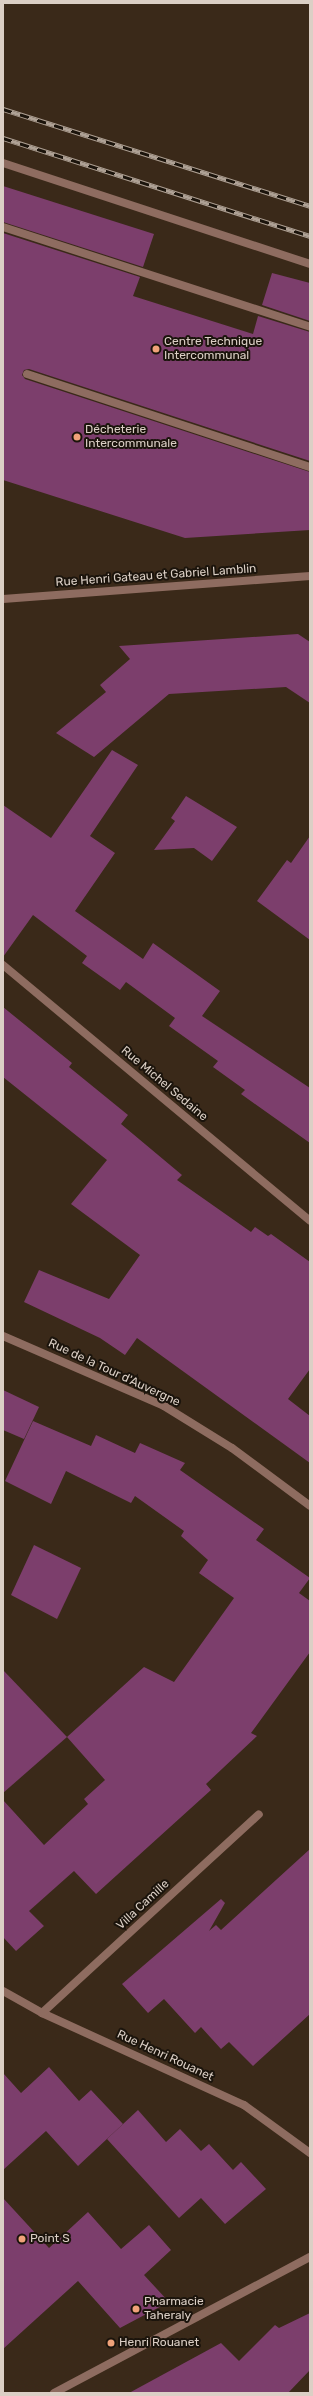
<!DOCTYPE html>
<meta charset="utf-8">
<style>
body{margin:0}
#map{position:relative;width:313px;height:2396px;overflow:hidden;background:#3a2919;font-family:Rubik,sans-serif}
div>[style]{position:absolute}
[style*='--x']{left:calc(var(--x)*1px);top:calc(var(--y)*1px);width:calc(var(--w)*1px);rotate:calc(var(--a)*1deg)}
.building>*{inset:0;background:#7c3e6c}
.lane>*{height:8px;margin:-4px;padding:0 4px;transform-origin:4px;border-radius:4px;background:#8e6c60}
.street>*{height:8px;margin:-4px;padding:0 4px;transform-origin:4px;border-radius:4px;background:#8e6c60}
.rail>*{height:4.5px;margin-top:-2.25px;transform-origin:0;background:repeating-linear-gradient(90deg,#1b140c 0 9px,#aea195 0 18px);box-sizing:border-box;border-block:1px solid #aea195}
.dots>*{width:11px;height:11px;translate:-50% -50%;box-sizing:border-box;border:2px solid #1b140c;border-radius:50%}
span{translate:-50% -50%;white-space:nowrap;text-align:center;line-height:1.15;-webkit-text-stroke:4px #1b140c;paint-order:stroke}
.poi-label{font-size:12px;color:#dbcfc5}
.left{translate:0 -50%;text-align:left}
.street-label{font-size:12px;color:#dbcfc5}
.frame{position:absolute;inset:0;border:4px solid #dbcfc5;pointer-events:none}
</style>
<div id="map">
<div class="building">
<i style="clip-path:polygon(3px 186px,154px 234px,143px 267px,3px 222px)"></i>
<i style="clip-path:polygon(3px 233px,140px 277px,133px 296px,253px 334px,258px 316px,310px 332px,310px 461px,29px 369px,24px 370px,22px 375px,25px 379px,310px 472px,310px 530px,185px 538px,3px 480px)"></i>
<i style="clip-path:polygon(272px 273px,310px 283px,310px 321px,262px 305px)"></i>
<i style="clip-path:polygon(298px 634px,310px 642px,310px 703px,286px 687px,169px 694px,94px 757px,56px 733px,106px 692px,100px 685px,130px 659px,119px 646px)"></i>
<i style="clip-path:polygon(112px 750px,138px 765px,90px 836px,115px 853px,75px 911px,143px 959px,153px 943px,220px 991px,202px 1016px,310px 1088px,310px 1143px,241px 1094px,245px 1090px,213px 1067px,218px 1061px,169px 1026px,175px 1018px,126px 982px,120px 990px,82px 963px,87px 956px,33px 915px,3px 957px,3px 805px,51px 838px)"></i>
<i style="clip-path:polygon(186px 796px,237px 827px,212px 861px,194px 848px,154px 850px,175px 821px,171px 818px)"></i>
<i style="clip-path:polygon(310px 836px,310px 940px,257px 901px,287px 860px,291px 863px)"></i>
<i style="clip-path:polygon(3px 1007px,72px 1063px,69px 1067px,128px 1115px,121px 1124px,182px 1175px,177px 1180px,251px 1232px,255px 1227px,268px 1236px,271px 1234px,310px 1262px,310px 1369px,288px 1399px,310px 1416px,310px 1463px,137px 1338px,125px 1355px,100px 1338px,24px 1302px,39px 1270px,109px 1299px,140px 1255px,71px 1204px,107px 1160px,3px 1077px)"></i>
<i style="clip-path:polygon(3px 1390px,39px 1407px,24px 1439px,3px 1430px)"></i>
<i style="clip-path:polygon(33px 1421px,91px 1446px,96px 1435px,135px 1453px,140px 1443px,185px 1463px,180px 1470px,264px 1529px,256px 1540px,310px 1578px,299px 1593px,310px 1601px,310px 1652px,251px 1733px,257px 1736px,206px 1784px,211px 1790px,96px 1894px,74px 1871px,29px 1911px,44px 1926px,16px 1951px,3px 1937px,3px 1800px,44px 1845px,88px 1804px,84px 1799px,105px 1780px,67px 1737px,144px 1667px,174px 1682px,234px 1598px,199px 1573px,208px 1560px,181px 1536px,184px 1531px,135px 1496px,131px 1503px,66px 1471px,51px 1504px,5px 1481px)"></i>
<i style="clip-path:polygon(34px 1545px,81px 1568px,57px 1619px,11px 1595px)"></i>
<i style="clip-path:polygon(3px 1670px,67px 1737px,3px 1793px)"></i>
<i style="clip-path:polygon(310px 1849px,310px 2014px,253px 2066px,229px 2042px,221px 2049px,201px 2027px,195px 2033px,164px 1999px,148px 2013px,122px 1984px,221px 1899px,225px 1903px,209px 1931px,216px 1925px,221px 1930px)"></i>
<i style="clip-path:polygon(49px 2067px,79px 2101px,91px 2090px,123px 2124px,78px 2166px,46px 2131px,3px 2170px,3px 2073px,21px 2093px)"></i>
<i style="clip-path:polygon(138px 2110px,166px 2142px,180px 2129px,201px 2151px,209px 2144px,233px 2170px,241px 2162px,266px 2189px,225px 2224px,201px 2198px,179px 2218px,107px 2139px)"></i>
<i style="clip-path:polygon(3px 2198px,49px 2248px,88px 2212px,121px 2249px,149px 2225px,171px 2250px,144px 2275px,169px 2302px,120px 2328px,78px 2281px,3px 2349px)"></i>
<i style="clip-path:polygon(310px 2313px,310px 2370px,288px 2393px,129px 2393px,221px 2343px,239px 2361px,275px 2325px,279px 2328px)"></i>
</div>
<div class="lane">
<i style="--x:3;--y:163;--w:323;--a:18.2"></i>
<i style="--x:3;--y:227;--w:323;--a:18"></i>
<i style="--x:27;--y:374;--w:298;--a:18.2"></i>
</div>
<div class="street">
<i style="--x:3;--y:599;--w:308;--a:-4.3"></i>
<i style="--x:3;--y:965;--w:400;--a:39.8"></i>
<i style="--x:3;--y:1336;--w:176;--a:23.5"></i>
<i style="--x:164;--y:1406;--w:80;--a:31.7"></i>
<i style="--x:232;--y:1448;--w:97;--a:36.6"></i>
<i style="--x:3;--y:1991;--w:45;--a:29.4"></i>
<i style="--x:42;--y:2013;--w:222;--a:24.5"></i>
<i style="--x:244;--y:2105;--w:82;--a:36"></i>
<i style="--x:42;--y:2013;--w:294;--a:-42.5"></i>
<i style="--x:54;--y:2393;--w:290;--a:-28"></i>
</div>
<div class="rail">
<i style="--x:3;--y:109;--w:322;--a:17.5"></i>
<i style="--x:3;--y:138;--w:322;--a:17.7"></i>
</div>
<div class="dots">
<i style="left:156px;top:349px;background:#f0a279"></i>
<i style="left:77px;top:437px;background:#f0a279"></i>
<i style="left:22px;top:2239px;background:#f0a279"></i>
<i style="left:136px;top:2309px;background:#f0a279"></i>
<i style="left:111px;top:2343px;background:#f0a279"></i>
</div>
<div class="poi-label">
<span class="left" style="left:164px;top:349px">Centre Technique<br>Intercommunal</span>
<span class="left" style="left:85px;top:437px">Décheterie<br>Intercommunale</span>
<span class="left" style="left:30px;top:2239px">Point S</span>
<span class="left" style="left:144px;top:2309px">Pharmacie<br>Taheraly</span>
<span class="left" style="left:119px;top:2343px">Henri Rouanet</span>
</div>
<div class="street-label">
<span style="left:156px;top:576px;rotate:-4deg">Rue Henri Gateau et Gabriel Lamblin</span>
<span style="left:164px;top:1084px;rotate:40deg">Rue Michel Sedaine</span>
<span style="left:114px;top:1373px;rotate:25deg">Rue de la Tour d'Auvergne</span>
<span style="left:143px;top:1905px;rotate:-43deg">Villa Camille</span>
<span style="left:165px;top:2056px;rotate:25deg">Rue Henri Rouanet</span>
</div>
<div class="frame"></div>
</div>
